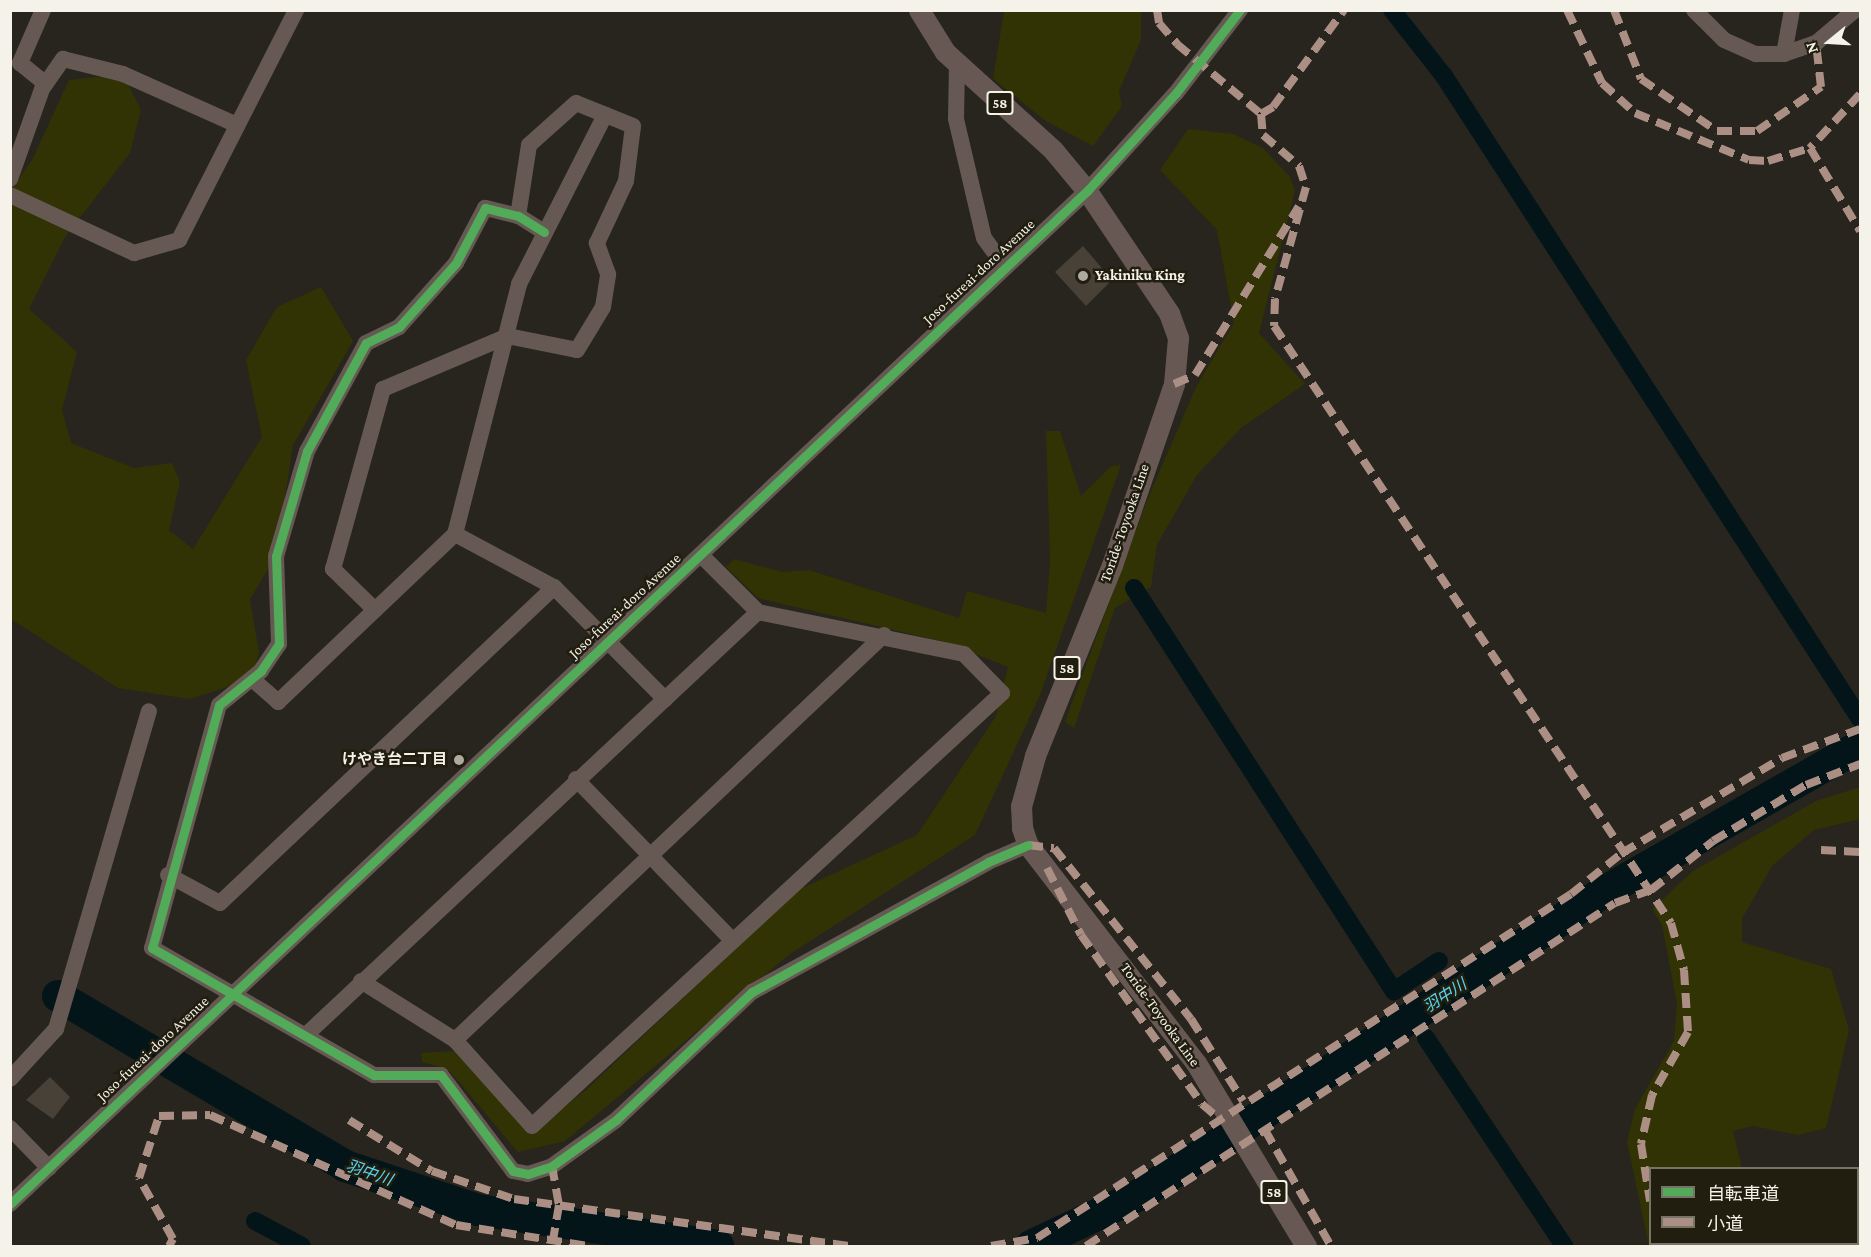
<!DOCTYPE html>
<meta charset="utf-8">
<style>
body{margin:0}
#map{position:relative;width:1871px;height:1257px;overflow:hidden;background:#27251d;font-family:"Crimson Pro","Noto Sans JP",serif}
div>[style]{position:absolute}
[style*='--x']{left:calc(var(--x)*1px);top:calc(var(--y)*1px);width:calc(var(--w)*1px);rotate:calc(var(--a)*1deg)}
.green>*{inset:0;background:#313304}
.canal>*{height:18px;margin:-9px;padding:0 9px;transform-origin:9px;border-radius:9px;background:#041519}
.river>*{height:32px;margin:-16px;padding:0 16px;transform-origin:16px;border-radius:16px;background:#041519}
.building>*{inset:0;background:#484137}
.minor>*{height:16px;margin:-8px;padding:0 8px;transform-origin:8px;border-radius:8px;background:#665954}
.major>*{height:21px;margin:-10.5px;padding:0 10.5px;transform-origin:10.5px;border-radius:10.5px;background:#675853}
.quiet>*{height:8px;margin-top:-4px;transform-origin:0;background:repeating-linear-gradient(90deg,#ac8f84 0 15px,transparent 0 23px)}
.cycleway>*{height:9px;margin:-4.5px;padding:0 4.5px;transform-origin:4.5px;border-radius:4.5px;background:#51ab58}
.dots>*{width:16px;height:16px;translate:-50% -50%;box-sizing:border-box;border:3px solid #211e10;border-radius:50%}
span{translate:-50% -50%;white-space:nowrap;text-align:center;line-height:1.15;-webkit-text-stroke:5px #211e10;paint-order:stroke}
.shield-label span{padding:2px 4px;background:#211e10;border:2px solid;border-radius:4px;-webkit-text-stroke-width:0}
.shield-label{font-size:14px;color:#f5f2e9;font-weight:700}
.street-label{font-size:15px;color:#f5f2e9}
.poi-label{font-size:15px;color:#f5f2e9;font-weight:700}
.left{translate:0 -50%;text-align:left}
.right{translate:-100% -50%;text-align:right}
.water-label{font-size:16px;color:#56d8f5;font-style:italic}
.frame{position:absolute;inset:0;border:12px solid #f5f2e9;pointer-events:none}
.legend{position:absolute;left:1649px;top:1167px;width:210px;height:78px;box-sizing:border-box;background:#211e10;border:2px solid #767367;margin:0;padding:8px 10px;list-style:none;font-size:18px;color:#f5f2e9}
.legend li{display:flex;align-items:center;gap:12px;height:30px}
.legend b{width:30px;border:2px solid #767367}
.north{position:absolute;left:1799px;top:12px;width:60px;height:60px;-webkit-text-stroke:4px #211e10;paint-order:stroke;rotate:252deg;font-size:16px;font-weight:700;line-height:24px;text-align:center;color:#f5f2e9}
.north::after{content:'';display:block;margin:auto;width:21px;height:27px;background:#f5f2e9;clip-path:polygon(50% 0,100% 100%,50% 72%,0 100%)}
</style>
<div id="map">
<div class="green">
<i style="clip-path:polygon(1004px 11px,1141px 11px,1141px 40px,1119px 91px,1122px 106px,1093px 146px,1046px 121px,993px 79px)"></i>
<i style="clip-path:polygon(123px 74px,141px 110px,130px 153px,65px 237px,29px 309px,77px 352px,62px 410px,71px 443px,134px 468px,172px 463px,180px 482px,169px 530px,193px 549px,262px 437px,246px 360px,277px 307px,321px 287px,353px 341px,293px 445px,276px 556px,250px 599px,259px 652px,252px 679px,190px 699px,118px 688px,11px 619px,11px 190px,32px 160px,69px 80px)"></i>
<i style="clip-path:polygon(1188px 129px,1233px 134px,1263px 148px,1290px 177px,1295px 191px,1259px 333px,1305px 384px,1241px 428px,1197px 475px,1157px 545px,1151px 587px,1115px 608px,1074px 728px,1065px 722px,1146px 503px,1196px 387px,1234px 323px,1217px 230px,1160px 170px)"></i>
<i style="clip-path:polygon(1046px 431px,1060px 431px,1081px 496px,1111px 466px,1121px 465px,1040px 695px,975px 835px,790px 954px,565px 1141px,518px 1152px,448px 1069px,422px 1062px,421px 1053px,454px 1051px,531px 1134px,587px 1089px,798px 890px,917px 835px,996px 716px,1008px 667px,949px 643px,758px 598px,726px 567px,734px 559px,783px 572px,809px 570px,959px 618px,967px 591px,1046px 613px,1050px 561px)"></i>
<i style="clip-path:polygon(1860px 787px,1860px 819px,1814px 830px,1772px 866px,1742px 919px,1742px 942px,1831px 969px,1849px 1030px,1826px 1128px,1798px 1135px,1753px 1126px,1733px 1131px,1742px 1168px,1650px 1168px,1650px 1244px,1795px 1246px,1649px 1246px,1627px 1142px,1635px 1109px,1674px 1041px,1677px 1003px,1662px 925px,1652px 909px,1693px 871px,1816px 801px)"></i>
</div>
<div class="canal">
<i style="--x:1392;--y:10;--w:84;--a:51.8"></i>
<i style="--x:1444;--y:76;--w:766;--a:57.1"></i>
<i style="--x:1134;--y:588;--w:480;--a:57.2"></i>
<i style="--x:1394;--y:991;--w:54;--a:-33.7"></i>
<i style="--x:1453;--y:984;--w:7;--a:63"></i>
<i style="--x:1411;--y:1017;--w:1;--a:45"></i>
<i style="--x:1426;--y:1038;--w:250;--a:56.4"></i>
<i style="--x:255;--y:1221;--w:53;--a:28"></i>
</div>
<div class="river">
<i style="--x:58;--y:996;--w:334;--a:30.6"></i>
<i style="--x:345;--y:1166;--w:140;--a:18.3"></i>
<i style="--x:478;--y:1210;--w:243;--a:8.5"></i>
<i style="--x:1031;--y:1246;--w:119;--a:-25.3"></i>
<i style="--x:1139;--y:1195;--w:553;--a:-33.12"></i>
<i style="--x:1602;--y:893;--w:297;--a:-29.7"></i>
</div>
<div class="building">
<i style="clip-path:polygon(1083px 246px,1112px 280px,1086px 306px,1055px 272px)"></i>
<i style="clip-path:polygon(50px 1077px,70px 1097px,53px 1119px,26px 1100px)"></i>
</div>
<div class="minor">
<i style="--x:43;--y:10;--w:58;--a:113.5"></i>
<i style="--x:20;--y:63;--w:33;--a:39"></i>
<i style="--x:1694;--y:10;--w:42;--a:45"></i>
<i style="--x:1724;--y:40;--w:35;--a:24"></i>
<i style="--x:1756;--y:54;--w:28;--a:0"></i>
<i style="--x:1784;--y:54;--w:34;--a:-19"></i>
<i style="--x:1816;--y:43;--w:51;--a:-40.2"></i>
<i style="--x:1784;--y:54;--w:45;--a:-79.7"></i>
<i style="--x:957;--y:63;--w:56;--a:91"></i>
<i style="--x:956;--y:119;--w:122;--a:76.8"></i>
<i style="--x:984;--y:238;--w:36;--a:54"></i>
<i style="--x:10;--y:179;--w:96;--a:-70.4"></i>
<i style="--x:42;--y:89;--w:37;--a:-55"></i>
<i style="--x:63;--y:59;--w:62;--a:14"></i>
<i style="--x:123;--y:74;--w:125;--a:24.1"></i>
<i style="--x:10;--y:195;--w:137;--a:25.1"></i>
<i style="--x:134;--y:253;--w:47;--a:-16.1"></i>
<i style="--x:179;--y:240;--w:258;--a:-63"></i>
<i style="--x:544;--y:232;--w:31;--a:-148"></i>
<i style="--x:518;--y:216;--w:34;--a:-166"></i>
<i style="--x:485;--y:208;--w:62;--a:117.8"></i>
<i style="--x:456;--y:263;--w:86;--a:131.7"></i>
<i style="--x:399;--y:327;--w:37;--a:154"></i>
<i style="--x:366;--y:343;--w:123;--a:118.6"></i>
<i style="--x:307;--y:451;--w:109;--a:106.4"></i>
<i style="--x:276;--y:556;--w:88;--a:88"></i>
<i style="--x:279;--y:644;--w:32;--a:124"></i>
<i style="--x:261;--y:671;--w:54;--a:141"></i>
<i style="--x:219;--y:705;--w:252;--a:105.4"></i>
<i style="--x:152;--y:948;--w:256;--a:29.8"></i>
<i style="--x:374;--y:1075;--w:67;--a:0"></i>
<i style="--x:441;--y:1075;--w:120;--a:53.1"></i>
<i style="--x:513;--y:1171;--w:15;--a:11"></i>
<i style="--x:528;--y:1174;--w:25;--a:-18"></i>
<i style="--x:552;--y:1166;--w:79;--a:-35.7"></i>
<i style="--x:616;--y:1120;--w:187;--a:-43.3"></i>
<i style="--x:752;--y:992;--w:269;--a:-28.8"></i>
<i style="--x:988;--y:862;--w:43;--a:-23"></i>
<i style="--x:455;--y:534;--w:112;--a:28.2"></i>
<i style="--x:554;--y:587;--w:158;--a:45.3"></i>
<i style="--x:375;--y:610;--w:59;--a:-135.7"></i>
<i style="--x:333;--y:569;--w:187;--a:-74.5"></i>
<i style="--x:383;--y:389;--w:136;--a:-23"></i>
<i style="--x:508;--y:336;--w:70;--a:11.5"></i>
<i style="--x:577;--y:350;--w:50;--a:-58.8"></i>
<i style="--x:603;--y:307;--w:33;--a:-81"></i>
<i style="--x:608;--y:274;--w:33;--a:-110"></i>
<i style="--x:597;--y:243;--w:68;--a:-64.9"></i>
<i style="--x:626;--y:181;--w:55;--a:-82.7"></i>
<i style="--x:633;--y:126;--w:61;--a:-158"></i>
<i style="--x:576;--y:103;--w:63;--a:138.2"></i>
<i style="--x:529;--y:145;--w:72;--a:98.8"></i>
<i style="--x:252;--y:679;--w:35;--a:41"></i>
<i style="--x:278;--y:702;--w:244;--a:-43.5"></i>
<i style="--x:455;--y:534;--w:258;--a:-75.6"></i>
<i style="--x:519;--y:284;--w:190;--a:-63"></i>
<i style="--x:576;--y:779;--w:224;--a:45.9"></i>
<i style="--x:168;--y:875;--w:59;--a:28.3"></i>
<i style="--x:220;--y:903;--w:460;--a:-43.4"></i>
<i style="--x:361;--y:981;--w:111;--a:32.1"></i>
<i style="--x:455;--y:1040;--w:115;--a:48.2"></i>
<i style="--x:532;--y:1126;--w:639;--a:-42.65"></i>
<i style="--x:1002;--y:693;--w:54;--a:-134.3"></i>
<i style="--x:964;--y:654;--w:210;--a:-168.5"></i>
<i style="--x:758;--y:612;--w:81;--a:-135"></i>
<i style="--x:307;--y:1034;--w:618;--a:-43.1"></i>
<i style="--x:455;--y:1040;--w:590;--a:-43.35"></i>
<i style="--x:10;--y:1079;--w:68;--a:-47.4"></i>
<i style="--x:56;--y:1029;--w:331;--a:-73.7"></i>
<i style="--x:10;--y:1128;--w:56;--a:45.7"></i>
<i style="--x:10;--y:1204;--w:1479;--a:-43.25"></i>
<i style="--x:1087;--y:191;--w:132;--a:-47.8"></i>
<i style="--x:1176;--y:93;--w:105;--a:-52.4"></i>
</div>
<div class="major">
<i style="--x:919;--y:10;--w:49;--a:58.2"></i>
<i style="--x:945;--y:52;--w:146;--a:42.2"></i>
<i style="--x:1053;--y:150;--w:53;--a:50.3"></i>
<i style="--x:1087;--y:191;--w:147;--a:56.1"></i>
<i style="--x:1169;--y:313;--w:27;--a:70"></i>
<i style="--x:1178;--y:338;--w:46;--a:95"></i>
<i style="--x:1174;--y:384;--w:191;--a:108.9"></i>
<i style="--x:1112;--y:565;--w:206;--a:112"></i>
<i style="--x:1035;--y:756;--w:52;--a:105.6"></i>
<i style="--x:1021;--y:806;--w:22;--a:87"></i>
<i style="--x:1022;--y:828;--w:18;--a:71"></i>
<i style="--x:1028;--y:845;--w:275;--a:52.4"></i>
<i style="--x:1196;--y:1063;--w:214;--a:59"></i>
</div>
<div class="quiet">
<i style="--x:1157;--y:10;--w:13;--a:81"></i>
<i style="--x:1159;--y:23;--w:28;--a:49"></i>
<i style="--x:1177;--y:44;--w:109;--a:39.8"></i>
<i style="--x:1261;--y:114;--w:21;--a:85"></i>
<i style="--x:1263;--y:135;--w:48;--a:40.7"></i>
<i style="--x:1299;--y:166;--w:22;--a:72"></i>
<i style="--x:1306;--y:187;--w:116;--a:105.5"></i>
<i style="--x:1275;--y:299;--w:27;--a:92"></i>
<i style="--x:1274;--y:326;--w:717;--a:56.38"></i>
<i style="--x:1671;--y:923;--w:49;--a:74.5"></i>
<i style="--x:1684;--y:970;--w:62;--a:86.3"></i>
<i style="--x:1688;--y:1032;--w:73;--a:119.7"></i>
<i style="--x:1652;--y:1095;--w:50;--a:102.7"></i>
<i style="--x:1641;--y:1144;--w:58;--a:81"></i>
<i style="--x:1567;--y:10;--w:81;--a:64.4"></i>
<i style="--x:1602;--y:83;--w:45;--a:42.3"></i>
<i style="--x:1635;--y:113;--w:123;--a:22.4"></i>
<i style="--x:1749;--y:160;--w:19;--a:3"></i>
<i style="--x:1768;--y:161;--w:44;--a:-17.2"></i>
<i style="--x:1614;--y:10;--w:74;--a:68.6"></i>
<i style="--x:1641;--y:79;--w:92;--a:34.4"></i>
<i style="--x:1717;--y:131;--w:40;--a:0"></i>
<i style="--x:1757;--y:131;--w:78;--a:-34.5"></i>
<i style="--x:1821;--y:87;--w:44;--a:-96.5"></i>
<i style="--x:1860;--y:94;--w:74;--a:132.8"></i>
<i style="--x:1810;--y:148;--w:97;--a:58.9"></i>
<i style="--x:1261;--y:114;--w:14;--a:-30"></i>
<i style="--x:1273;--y:107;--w:120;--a:-53.8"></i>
<i style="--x:1174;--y:384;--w:23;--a:-23"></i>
<i style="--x:1195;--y:375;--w:198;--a:-58.4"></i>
<i style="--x:1028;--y:845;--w:26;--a:7"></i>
<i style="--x:1054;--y:848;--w:219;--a:51.3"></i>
<i style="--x:1191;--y:1019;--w:97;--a:57.6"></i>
<i style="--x:1821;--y:850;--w:39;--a:3"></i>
<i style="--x:1047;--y:868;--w:75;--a:63.1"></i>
<i style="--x:1081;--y:935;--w:208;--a:54.4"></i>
<i style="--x:1202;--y:1104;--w:21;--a:41"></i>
<i style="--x:349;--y:1120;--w:97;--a:31.6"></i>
<i style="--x:432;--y:1171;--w:87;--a:18.9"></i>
<i style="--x:514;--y:1199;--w:338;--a:8"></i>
<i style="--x:1265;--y:1130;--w:133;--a:60.4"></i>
<i style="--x:552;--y:1166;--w:40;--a:80"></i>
<i style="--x:559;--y:1205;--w:42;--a:99.7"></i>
<i style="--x:1662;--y:1244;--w:2;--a:90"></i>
<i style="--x:169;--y:1246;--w:8;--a:-60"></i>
<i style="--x:173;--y:1239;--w:70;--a:-119.1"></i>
<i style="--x:139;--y:1178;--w:65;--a:-72.1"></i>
<i style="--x:159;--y:1116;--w:51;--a:-1.1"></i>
<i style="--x:210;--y:1115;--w:269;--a:24.1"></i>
<i style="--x:456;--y:1225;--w:135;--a:9"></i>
<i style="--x:991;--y:1246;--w:47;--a:-9.9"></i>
<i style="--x:1037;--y:1238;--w:635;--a:-32.79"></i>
<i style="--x:1571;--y:894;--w:65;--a:-38.8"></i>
<i style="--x:1622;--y:853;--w:186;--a:-30.7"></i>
<i style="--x:1782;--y:758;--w:83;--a:-20.4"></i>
<i style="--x:1086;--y:1246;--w:630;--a:-32.96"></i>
<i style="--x:1615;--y:903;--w:38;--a:-20"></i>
<i style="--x:1651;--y:890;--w:79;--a:-38.3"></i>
<i style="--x:1713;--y:841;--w:109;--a:-31.1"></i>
<i style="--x:1806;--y:785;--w:58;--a:-21.3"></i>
</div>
<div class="cycleway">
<i style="--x:544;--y:232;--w:31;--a:-148"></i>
<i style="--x:518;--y:216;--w:34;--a:-166"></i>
<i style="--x:485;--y:208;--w:62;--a:117.8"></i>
<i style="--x:456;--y:263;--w:86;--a:131.7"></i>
<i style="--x:399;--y:327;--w:37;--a:154"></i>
<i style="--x:366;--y:343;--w:123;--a:118.6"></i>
<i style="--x:307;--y:451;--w:109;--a:106.4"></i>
<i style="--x:276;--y:556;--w:88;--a:88"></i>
<i style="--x:279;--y:644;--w:32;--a:124"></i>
<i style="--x:261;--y:671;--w:54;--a:141"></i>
<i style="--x:219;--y:705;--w:252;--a:105.4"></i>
<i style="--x:152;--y:948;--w:256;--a:29.8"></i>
<i style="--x:374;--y:1075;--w:67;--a:0"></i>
<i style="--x:441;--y:1075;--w:120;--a:53.1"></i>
<i style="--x:513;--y:1171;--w:15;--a:11"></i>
<i style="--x:528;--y:1174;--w:25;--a:-18"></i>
<i style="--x:552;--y:1166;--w:79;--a:-35.7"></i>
<i style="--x:616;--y:1120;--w:187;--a:-43.3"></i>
<i style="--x:752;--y:992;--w:269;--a:-28.8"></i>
<i style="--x:988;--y:862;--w:43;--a:-23"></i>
<i style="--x:10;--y:1204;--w:1479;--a:-43.25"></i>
<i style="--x:1087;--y:191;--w:132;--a:-47.8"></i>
<i style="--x:1176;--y:93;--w:105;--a:-52.4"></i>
</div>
<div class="dots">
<i style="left:1083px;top:276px;background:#adaaa2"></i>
<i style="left:459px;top:760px;background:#adaaa2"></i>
</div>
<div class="shield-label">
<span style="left:1000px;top:103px">58</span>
<span style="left:1067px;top:668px">58</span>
<span style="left:1274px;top:1192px">58</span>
</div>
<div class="street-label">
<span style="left:979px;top:272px;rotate:-43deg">Joso-fureai-doro Avenue</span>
<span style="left:1125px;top:523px;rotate:-71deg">Toride-Toyooka Line</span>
<span style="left:625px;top:606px;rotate:-43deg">Joso-fureai-doro Avenue</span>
<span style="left:1160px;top:1015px;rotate:54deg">Toride-Toyooka Line</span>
<span style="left:153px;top:1049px;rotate:-43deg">Joso-fureai-doro Avenue</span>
</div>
<div class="poi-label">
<span class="left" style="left:1095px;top:276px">Yakiniku King</span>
<span class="right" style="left:447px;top:760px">けやき台二丁目</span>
</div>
<div class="water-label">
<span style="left:1445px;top:996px;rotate:-33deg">羽中川</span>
<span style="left:369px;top:1173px;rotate:19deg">羽中川</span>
</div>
<div class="frame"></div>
<ul class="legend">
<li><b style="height:8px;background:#51ab58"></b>自転車道</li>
<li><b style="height:8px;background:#ac8f84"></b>小道</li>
</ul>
<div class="north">N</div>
</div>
